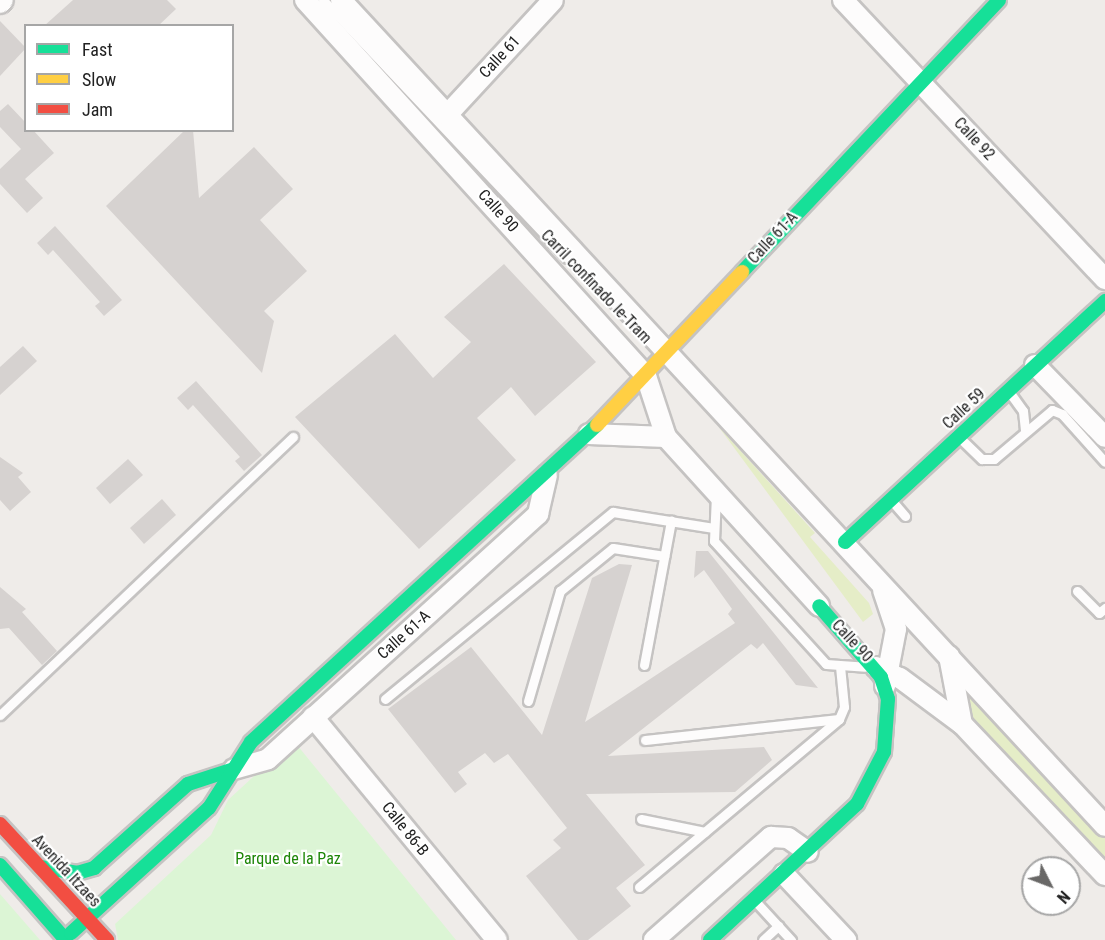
<!DOCTYPE html>
<style>
body{margin:0}
#map{position:relative;width:1105px;height:940px;overflow:hidden;background:#efece9;font-family:"Roboto Condensed",sans-serif}
div>[style]{position:absolute}
[style*='--x']{left:calc(var(--x)*1px);top:calc(var(--y)*1px);width:calc(var(--w)*1px);rotate:calc(var(--a)*1deg)}
.grass>*{inset:0;background:#e5edc7}
.park>*{inset:0;background:#dcf5d5}
.building>*{inset:0;background:#d6d2d0}
.roads{filter:drop-shadow(2px 0 #c5c3c2) drop-shadow(-2px 0 #c5c3c2) drop-shadow(0 2px #c5c3c2) drop-shadow(0 -2px #c5c3c2)}
.lane>*{height:9px;margin:-4.5px;padding:0 4.5px;transform-origin:4.5px;border-radius:4.5px;background:#fdfcfc}
.street>*{height:20px;margin:-10px;padding:0 10px;transform-origin:10px;border-radius:10px;background:#fdfcfc}
.fast>*{height:14px;margin:-7px;padding:0 7px;transform-origin:7px;border-radius:7px;background:#16e098}
.slow>*{height:14px;margin:-7px;padding:0 7px;transform-origin:7px;border-radius:7px;background:#ffcf43}
.jam>*{height:14px;margin:-7px;padding:0 7px;transform-origin:7px;border-radius:7px;background:#f24e42}
span{translate:-50% -50%;white-space:nowrap;text-align:center;line-height:1.15;-webkit-text-stroke:4.5px #fff;paint-order:stroke}
.street-label{font-size:16px;color:#212121}
.park-label{font-size:16px;color:#1d8607}
.legend{position:absolute;left:24px;top:24px;width:210px;height:108px;box-sizing:border-box;background:#fff;border:2px solid #a6a6a6;margin:0;padding:8px 10px;list-style:none;font-size:18px;color:#212121}
.legend li{display:flex;align-items:center;gap:12px;height:30px}
.legend b{width:30px;border:2px solid #a6a6a6}
.north{position:absolute;left:1021px;top:856px;width:60px;height:60px;box-sizing:border-box;background:#fff;border:2px solid #a6a6a6;border-radius:50%;rotate:132deg;font-size:16px;font-weight:700;line-height:24px;text-align:center;color:#212121}
.north::after{content:'';display:block;margin:auto;width:21px;height:27px;background:#696867;clip-path:polygon(50% 0,100% 100%,50% 72%,0 100%)}
</style>
<div id="map">
<div class="grass">
<i style="clip-path:polygon(718px 426px,815px 533px,810px 537px,869px 603px,873px 614px,863px 622px)"></i>
<i style="clip-path:polygon(964px 687px,1105px 837px,1105px 859px,974px 721px)"></i>
</div>
<div class="park">
<i style="clip-path:polygon(293px 740px,456px 940px,118px 940px,115px 924px,211px 835px,228px 800px)"></i>
<i style="clip-path:polygon(0 894px,40px 940px,0 940px)"></i>
</div>
<div class="building">
<i style="clip-path:polygon(73px 0,167px 0,176px 9px,158px 26px,44px 26px)"></i>
<i style="clip-path:polygon(0 21px,26px 48px,0 76px)"></i>
<i style="clip-path:polygon(8px 104px,26px 123px,26px 130px,33px 130px,54px 153px,25px 179px,43px 198px,27px 213px,0 184px,0 169px,21px 149px,0 127px,0 111px)"></i>
<i style="clip-path:polygon(185px 130px,193px 130px,199px 198px,254px 147px,293px 189px,260px 220px,307px 271px,264px 311px,274px 321px,262px 373px,106px 206px)"></i>
<i style="clip-path:polygon(55px 226px,122px 300px,104px 316px,95px 306px,100px 302px,53px 250px,48px 255px,37px 243px)"></i>
<i style="clip-path:polygon(504px 264px,596px 362px,535px 416px,511px 387px,477px 418px,516px 460px,419px 549px,295px 417px,395px 334px,433px 378px,471px 342px,444px 317px)"></i>
<i style="clip-path:polygon(23px 346px,37px 361px,0 395px,0 367px)"></i>
<i style="clip-path:polygon(196px 381px,262px 455px,244px 471px,235px 461px,240px 457px,193px 405px,188px 410px,177px 398px)"></i>
<i style="clip-path:polygon(0 457px,23px 473px,18px 477px,31px 492px,10px 511px,0 500px)"></i>
<i style="clip-path:polygon(128px 459px,143px 475px,110px 504px,96px 488px)"></i>
<i style="clip-path:polygon(162px 499px,176px 515px,144px 544px,130px 528px)"></i>
<i style="clip-path:polygon(696px 551px,708px 551px,818px 688px,796px 685px,763px 643px,757px 649px,751px 644px,608px 756px,764px 747px,772px 760px,735px 792px,586px 794px,645px 865px,616px 888px,631px 906px,588px 940px,578px 940px,526px 876px,561px 848px,553px 840px,567px 828px,508px 754px,494px 763px,485px 753px,458px 772px,467px 784px,455px 793px,388px 709px,471px 647px,542px 735px,592px 578px,619px 564px,632px 565px,585px 722px,735px 623px,728px 614px,732px 609px,704px 570px,694px 578px)"></i>
<i style="clip-path:polygon(0 587px,26px 609px,22px 612px,57px 651px,42px 665px,9px 628px,0 629px)"></i>
</div>
<div class="roads">
<div class="lane">
<i style="--x:323;--y:0;--w:355;--a:46.6"></i>
<i style="--x:1010;--y:393;--w:22;--a:54"></i>
<i style="--x:1023;--y:411;--w:20;--a:84"></i>
<i style="--x:961;--y:439;--w:29;--a:44"></i>
<i style="--x:982;--y:459;--w:12;--a:0"></i>
<i style="--x:994;--y:459;--w:76;--a:-40.2"></i>
<i style="--x:1052;--y:410;--w:11;--a:22"></i>
<i style="--x:1062;--y:414;--w:64;--a:48.1"></i>
<i style="--x:716;--y:495;--w:46;--a:92.5"></i>
<i style="--x:714;--y:541;--w:166;--a:47.7"></i>
<i style="--x:826;--y:664;--w:39;--a:4"></i>
<i style="--x:892;--y:501;--w:20;--a:49"></i>
<i style="--x:1077;--y:591;--w:31;--a:45"></i>
<i style="--x:1099;--y:613;--w:8;--a:-40"></i>
<i style="--x:644;--y:665;--w:147;--a:-79.4"></i>
<i style="--x:385;--y:699;--w:295;--a:-39.4"></i>
<i style="--x:613;--y:512;--w:102;--a:9"></i>
<i style="--x:528;--y:701;--w:115;--a:-73.8"></i>
<i style="--x:560;--y:591;--w:68;--a:-39.1"></i>
<i style="--x:613;--y:548;--w:52;--a:8.9"></i>
<i style="--x:0;--y:715;--w:404;--a:-43.5"></i>
<i style="--x:645;--y:740;--w:195;--a:-6.2"></i>
<i style="--x:641;--y:819;--w:65;--a:11.5"></i>
<i style="--x:639;--y:887;--w:261;--a:-40"></i>
<i style="--x:839;--y:719;--w:13;--a:-67"></i>
<i style="--x:844;--y:707;--w:41;--a:-95.6"></i>
<i style="--x:756;--y:902;--w:52;--a:47.4"></i>
<i style="--x:763;--y:940;--w:21;--a:-43"></i>
</div>
<div class="street">
<i style="--x:305;--y:0;--w:508;--a:47.79"></i>
<i style="--x:646;--y:376;--w:64;--a:71.8"></i>
<i style="--x:666;--y:437;--w:228;--a:47.8"></i>
<i style="--x:341;--y:0;--w:1125;--a:47.23"></i>
<i style="--x:843;--y:0;--w:383;--a:46.8"></i>
<i style="--x:0;--y:3;--w:4;--a:-45"></i>
<i style="--x:447;--y:115;--w:156;--a:-47.3"></i>
<i style="--x:1035;--y:365;--w:100;--a:45.8"></i>
<i style="--x:589;--y:434;--w:77;--a:2.2"></i>
<i style="--x:883;--y:590;--w:41;--a:71.6"></i>
<i style="--x:896;--y:629;--w:58;--a:100.9"></i>
<i style="--x:949;--y:656;--w:69;--a:79.2"></i>
<i style="--x:876;--y:667;--w:26;--a:25"></i>
<i style="--x:900;--y:678;--w:77;--a:36.6"></i>
<i style="--x:962;--y:724;--w:208;--a:46.6"></i>
<i style="--x:313;--y:717;--w:289;--a:50.5"></i>
<i style="--x:234;--y:769;--w:35;--a:-16"></i>
<i style="--x:268;--y:759;--w:365;--a:-42.2"></i>
<i style="--x:538;--y:514;--w:40;--a:-77"></i>
<i style="--x:784;--y:874;--w:91;--a:46.8"></i>
<i style="--x:654;--y:940;--w:156;--a:-41.4"></i>
<i style="--x:771;--y:837;--w:17;--a:3"></i>
<i style="--x:788;--y:838;--w:24;--a:35"></i>
</div>
<div class="fast">
<i style="--x:742;--y:272;--w:374;--a:-46.6"></i>
<i style="--x:845;--y:542;--w:355;--a:-42.8"></i>
<i style="--x:0;--y:865;--w:100;--a:48.7"></i>
<i style="--x:40;--y:867;--w:37;--a:9"></i>
<i style="--x:77;--y:873;--w:18;--a:-16"></i>
<i style="--x:94;--y:868;--w:126;--a:-41.8"></i>
<i style="--x:188;--y:784;--w:48;--a:-18.1"></i>
<i style="--x:71;--y:933;--w:186;--a:-42.2"></i>
<i style="--x:209;--y:808;--w:78;--a:-57.5"></i>
<i style="--x:251;--y:742;--w:469;--a:-42.5"></i>
<i style="--x:710;--y:940;--w:200;--a:-42.8"></i>
<i style="--x:857;--y:804;--w:59;--a:-62.6"></i>
<i style="--x:884;--y:752;--w:53;--a:-85.7"></i>
<i style="--x:888;--y:699;--w:23;--a:-108"></i>
<i style="--x:881;--y:677;--w:94;--a:-131.1"></i>
</div>
<div class="slow">
<i style="--x:597;--y:425;--w:211;--a:-46.5"></i>
</div>
<div class="jam">
<i style="--x:0;--y:824;--w:158;--a:47.3"></i>
</div>
</div>
<div class="street-label">
<span style="left:500px;top:57px;rotate:-47deg">Calle 61</span>
<span style="left:974px;top:139px;rotate:47deg">Calle 92</span>
<span style="left:498px;top:211px;rotate:48deg">Calle 90</span>
<span style="left:773px;top:238px;rotate:-47deg">Calle 61-A</span>
<span style="left:596px;top:287px;rotate:46deg">Carril confinado Ie-Tram</span>
<span style="left:964px;top:409px;rotate:-43deg">Calle 59</span>
<span style="left:404px;top:635px;rotate:-42deg">Calle 61-A</span>
<span style="left:852px;top:641px;rotate:47deg">Calle 90</span>
<span style="left:405px;top:829px;rotate:51deg">Calle 86-B</span>
<span style="left:66px;top:871px;rotate:47deg">Avenida Itzaes</span>
</div>
<div class="park-label">
<span style="left:288px;top:859px">Parque de la Paz</span>
</div>
<ul class="legend">
<li><b style="height:8px;background:#16e098"></b>Fast</li>
<li><b style="height:8px;background:#ffcf43"></b>Slow</li>
<li><b style="height:8px;background:#f24e42"></b>Jam</li>
</ul>
<div class="north">N</div>
</div>
